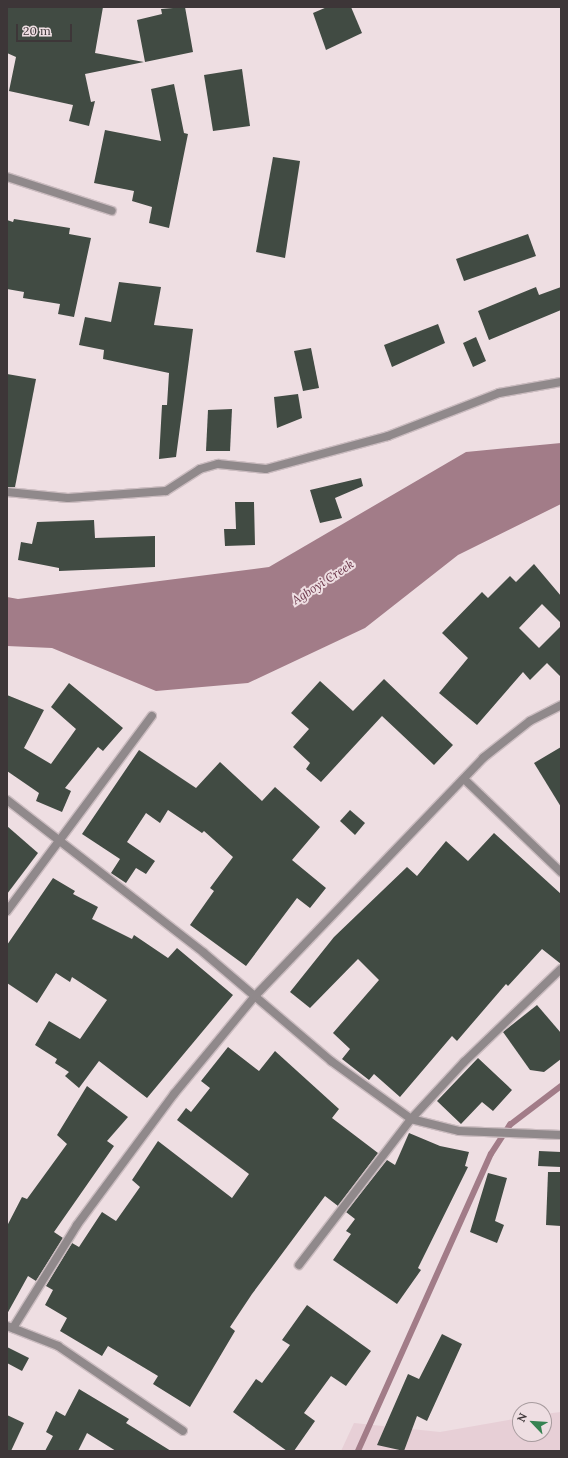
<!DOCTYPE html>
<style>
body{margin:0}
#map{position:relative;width:568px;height:1458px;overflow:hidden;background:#eedee2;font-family:Lora,serif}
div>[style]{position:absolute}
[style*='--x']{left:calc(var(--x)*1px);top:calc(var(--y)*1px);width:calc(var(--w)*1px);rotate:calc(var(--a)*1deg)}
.built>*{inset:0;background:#e7cfd6}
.water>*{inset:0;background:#a27c88}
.stream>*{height:5.5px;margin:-2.75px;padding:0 2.75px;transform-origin:2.75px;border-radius:2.75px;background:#a27c88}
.building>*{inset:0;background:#414b43}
.roads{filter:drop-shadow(1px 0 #cbbcc0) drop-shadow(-1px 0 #cbbcc0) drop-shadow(0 1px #cbbcc0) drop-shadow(0 -1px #cbbcc0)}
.street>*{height:8px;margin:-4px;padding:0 4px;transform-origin:4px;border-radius:4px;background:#90898b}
span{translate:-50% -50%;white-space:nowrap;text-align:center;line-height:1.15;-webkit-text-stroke:4px #eedee2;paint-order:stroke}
.water-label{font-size:12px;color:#693347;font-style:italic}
.frame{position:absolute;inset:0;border:8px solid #3d3638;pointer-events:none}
.north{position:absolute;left:512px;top:1402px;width:40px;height:40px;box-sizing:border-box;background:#eedee2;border:1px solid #a79b9e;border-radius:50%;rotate:295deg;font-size:11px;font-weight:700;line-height:16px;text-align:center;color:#3d3638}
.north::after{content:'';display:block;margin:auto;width:14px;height:18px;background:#368352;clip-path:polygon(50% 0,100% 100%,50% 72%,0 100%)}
.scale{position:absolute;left:16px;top:24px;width:56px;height:18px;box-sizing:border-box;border:2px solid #3d3638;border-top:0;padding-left:5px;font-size:12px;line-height:14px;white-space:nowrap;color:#3d3638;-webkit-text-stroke:3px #eedee2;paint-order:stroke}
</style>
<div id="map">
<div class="built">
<i style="clip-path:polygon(561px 1412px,561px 1451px,341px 1451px,354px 1423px,440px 1432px,520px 1418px,520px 1434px,544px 1434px,544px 1414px)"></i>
</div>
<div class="water">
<i style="clip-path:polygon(561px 443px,561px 504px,458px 555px,365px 628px,248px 683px,156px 691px,52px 648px,7px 646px,7px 597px,18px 599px,269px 567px,466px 452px)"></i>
</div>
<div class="stream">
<i style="--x:358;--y:1451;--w:325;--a:-65.9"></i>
<i style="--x:491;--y:1154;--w:35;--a:-57"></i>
<i style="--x:510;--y:1125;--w:64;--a:-37.4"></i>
</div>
<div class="building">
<i style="clip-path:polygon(7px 7px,103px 7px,95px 53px,144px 62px,85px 74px,91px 102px,95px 101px,89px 126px,69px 121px,73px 105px,9px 91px,16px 57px,7px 53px)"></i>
<i style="clip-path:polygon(185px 7px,193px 52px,145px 62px,137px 20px,162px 14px,161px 9px)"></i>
<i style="clip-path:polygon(327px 7px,351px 7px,362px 33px,326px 50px,313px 13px)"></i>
<i style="clip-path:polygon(242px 69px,250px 126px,213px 131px,204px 75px)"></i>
<i style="clip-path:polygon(174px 84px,184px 133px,188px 134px,169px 228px,149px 223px,152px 207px,132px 201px,134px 191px,94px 183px,105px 130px,161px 141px,151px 89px)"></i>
<i style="clip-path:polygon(273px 157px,300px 161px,285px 258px,256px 252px)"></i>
<i style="clip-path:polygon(14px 219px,70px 228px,69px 234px,91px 238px,74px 317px,58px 314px,60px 304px,23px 298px,24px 292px,7px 289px,7px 220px,13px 222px)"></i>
<i style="clip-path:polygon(528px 234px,536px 256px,464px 281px,456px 259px)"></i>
<i style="clip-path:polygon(119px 282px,161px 287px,154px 325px,193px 329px,176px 457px,159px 459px,162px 405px,167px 405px,169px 373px,103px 359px,104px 350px,79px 345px,85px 317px,111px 322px)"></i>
<i style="clip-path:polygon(536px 287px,539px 295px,561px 287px,561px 310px,489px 340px,478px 311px)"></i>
<i style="clip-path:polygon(438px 324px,445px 343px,392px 367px,384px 345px)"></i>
<i style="clip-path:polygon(476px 337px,486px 361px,473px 367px,463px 343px)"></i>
<i style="clip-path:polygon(311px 348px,319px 388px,303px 391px,294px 351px)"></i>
<i style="clip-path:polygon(7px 374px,36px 379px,15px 487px,7px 487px)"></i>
<i style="clip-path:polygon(298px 394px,302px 418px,277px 428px,274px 397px)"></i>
<i style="clip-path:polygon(232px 409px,230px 451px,206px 451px,208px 410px)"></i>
<i style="clip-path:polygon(361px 478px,363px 486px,335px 498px,342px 518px,320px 523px,310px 490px)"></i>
<i style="clip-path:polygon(235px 502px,254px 502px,255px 545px,225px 546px,224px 529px,236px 529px)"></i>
<i style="clip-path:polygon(94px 520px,95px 538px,155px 536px,155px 567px,59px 571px,59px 568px,18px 560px,21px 542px,32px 544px,37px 522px)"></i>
<i style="clip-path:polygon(534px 564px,561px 596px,561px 623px,542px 604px,519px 628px,539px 648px,561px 626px,561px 677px,547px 663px,530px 680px,523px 672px,477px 725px,439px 693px,468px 658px,442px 633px,482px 592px,488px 598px,510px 576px,516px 582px)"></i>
<i style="clip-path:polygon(384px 679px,453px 745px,434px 765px,382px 716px,321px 782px,306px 769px,310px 763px,293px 747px,309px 729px,291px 713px,320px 681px,353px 711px)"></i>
<i style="clip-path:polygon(69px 683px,123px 728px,103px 751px,98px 747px,65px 788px,71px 791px,62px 812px,36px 801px,39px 793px,7px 771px,7px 695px,44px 710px,24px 748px,51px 764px,76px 729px,51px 707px)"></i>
<i style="clip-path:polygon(561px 747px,561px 807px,534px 763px)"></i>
<i style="clip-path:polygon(139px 750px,196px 788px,220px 762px,262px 801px,275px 787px,320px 827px,292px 860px,326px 888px,310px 908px,297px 898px,246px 966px,190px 925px,214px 891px,210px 888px,233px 857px,204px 831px,202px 833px,168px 810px,160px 823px,146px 813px,127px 842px,155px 861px,146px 874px,136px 868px,126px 883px,111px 873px,120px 859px,82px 834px)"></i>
<i style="clip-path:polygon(350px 810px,365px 823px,355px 835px,340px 821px)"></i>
<i style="clip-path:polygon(7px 826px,38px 853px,7px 894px)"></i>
<i style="clip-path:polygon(494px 833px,561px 894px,561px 964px,542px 949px,508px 986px,506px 984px,457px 1041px,452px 1036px,400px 1097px,374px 1074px,369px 1080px,342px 1059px,350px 1049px,333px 1033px,379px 980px,358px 959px,310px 1008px,290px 992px,334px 937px,407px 867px,417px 876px,446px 841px,468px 861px)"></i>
<i style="clip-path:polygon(53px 878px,75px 891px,73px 894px,98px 907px,92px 919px,132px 939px,134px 935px,168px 958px,177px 948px,233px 995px,147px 1098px,99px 1061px,79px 1088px,65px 1076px,69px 1072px,55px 1063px,57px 1059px,35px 1045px,49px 1021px,80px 1039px,107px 1000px,72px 977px,70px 982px,56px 973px,37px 1003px,7px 983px,7px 945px)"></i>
<i style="clip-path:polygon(537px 1005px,561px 1033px,561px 1059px,544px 1072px,530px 1070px,503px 1032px)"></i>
<i style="clip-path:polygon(228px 1047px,259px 1071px,275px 1051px,339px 1109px,332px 1118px,378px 1153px,338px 1206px,325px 1196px,252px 1294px,230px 1327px,235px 1331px,190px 1407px,153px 1384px,158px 1376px,108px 1346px,102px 1356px,60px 1331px,67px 1318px,45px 1305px,53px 1290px,46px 1286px,72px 1243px,79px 1247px,102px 1212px,116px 1221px,140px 1187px,132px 1180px,158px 1141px,232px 1198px,249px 1174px,177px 1120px,186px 1108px,191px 1112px,210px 1088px,201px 1081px)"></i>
<i style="clip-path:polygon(478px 1058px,512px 1090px,493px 1111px,482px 1102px,461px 1124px,437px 1101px)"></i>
<i style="clip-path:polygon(87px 1086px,128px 1117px,107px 1141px,114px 1146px,54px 1232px,63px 1238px,36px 1281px,28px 1276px,7px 1314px,7px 1226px,22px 1197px,27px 1199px,67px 1144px,57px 1135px)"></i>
<i style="clip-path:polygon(409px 1133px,440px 1146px,469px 1152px,465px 1166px,468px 1167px,418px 1268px,421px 1270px,397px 1304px,333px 1260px,351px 1234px,346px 1231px,355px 1219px,346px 1212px,387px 1160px,395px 1165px)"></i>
<i style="clip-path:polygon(539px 1151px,561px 1152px,561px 1167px,538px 1166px)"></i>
<i style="clip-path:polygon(548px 1172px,561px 1172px,561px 1226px,546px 1225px)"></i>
<i style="clip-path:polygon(488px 1173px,507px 1178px,495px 1221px,504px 1225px,497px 1243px,470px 1232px)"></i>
<i style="clip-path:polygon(307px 1305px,371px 1351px,346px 1386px,331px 1376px,304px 1413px,315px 1421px,294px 1451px,287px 1451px,233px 1412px,256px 1379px,262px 1383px,290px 1345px,282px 1340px)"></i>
<i style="clip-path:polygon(442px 1334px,462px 1344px,427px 1421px,417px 1416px,404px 1451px,377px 1445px,408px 1374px,419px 1379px)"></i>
<i style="clip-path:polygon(7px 1347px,29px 1358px,22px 1371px,7px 1363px)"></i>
<i style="clip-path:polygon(79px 1389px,129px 1419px,126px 1423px,171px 1451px,116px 1451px,87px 1433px,78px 1451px,45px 1451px,53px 1436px,46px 1432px,56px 1411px,65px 1416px)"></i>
<i style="clip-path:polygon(7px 1415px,24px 1423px,11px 1451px,7px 1451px)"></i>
</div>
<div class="roads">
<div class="street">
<i style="--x:7;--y:177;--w:110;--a:17.9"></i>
<i style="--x:7;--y:492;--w:61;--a:5.6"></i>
<i style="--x:68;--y:498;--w:98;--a:-4.1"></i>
<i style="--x:166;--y:491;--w:40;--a:-32.9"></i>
<i style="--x:200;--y:469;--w:19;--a:-16"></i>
<i style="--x:218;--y:464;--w:48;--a:5.9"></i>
<i style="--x:266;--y:469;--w:126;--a:-15.1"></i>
<i style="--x:388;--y:436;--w:119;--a:-21.2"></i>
<i style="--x:499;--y:393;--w:63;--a:-10.1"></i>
<i style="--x:465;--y:780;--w:133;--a:43.8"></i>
<i style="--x:7;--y:800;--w:249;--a:37.8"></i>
<i style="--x:204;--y:953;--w:167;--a:40.4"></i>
<i style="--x:331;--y:1061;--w:99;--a:35.9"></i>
<i style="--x:411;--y:1119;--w:49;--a:14"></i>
<i style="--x:459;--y:1131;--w:102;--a:2.2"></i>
<i style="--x:7;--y:911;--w:243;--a:-53.4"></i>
<i style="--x:299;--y:1265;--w:184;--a:-52.5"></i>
<i style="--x:411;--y:1119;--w:78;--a:-47.1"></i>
<i style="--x:464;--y:1062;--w:134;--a:-43.8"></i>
<i style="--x:7;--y:1326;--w:55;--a:21.4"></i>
<i style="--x:58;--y:1346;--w:151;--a:34.2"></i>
<i style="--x:13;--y:1328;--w:121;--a:-58.1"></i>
<i style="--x:77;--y:1225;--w:163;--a:-53.5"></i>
<i style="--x:174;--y:1094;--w:127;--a:-50.4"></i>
<i style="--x:255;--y:996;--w:330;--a:-46.2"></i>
<i style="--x:483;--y:758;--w:60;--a:-38.2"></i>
<i style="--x:530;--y:721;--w:35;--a:-27"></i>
</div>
</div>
<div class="water-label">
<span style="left:323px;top:582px;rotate:-33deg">Agboyi Creek</span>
</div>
<div class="frame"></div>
<div class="north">N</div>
<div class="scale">20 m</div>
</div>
